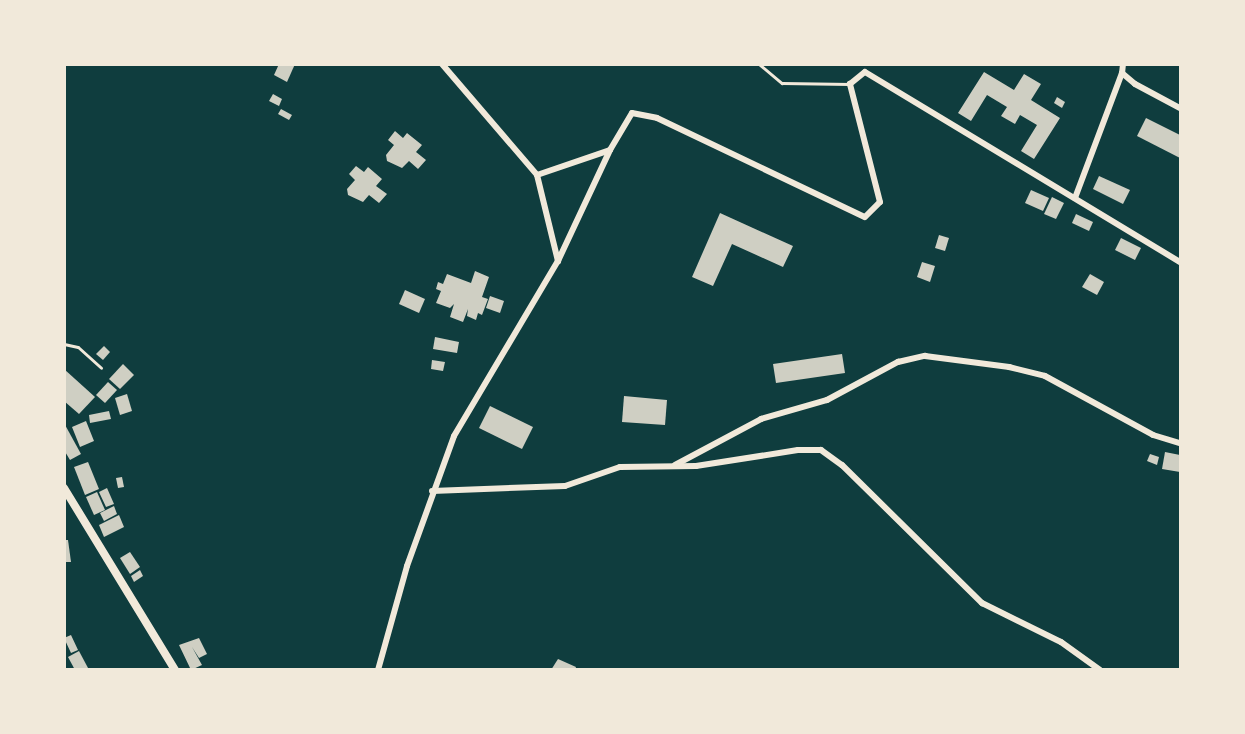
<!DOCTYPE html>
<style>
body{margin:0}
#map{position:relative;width:1245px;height:734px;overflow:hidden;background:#0f3d3e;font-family:"Titillium Web",sans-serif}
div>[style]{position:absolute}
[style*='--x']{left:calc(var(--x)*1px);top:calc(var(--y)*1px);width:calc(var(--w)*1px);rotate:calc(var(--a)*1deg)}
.building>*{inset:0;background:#cfcfc3}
.service>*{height:3px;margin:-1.5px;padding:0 1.5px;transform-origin:1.5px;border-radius:1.5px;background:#f1e9da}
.minor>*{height:6px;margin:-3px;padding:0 3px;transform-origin:3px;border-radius:3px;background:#f1e9da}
.tertiary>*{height:8px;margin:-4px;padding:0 4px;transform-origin:4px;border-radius:4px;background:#f1e9da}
span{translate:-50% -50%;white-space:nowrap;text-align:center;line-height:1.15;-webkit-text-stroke:4.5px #f1e9da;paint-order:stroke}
.frame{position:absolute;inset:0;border:66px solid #f1e9da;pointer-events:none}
</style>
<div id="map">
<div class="building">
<i style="clip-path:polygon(279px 64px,295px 64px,287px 82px,274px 75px)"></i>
<i style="clip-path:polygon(984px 72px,1014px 90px,1024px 74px,1041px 84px,1031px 100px,1060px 118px,1034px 159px,1021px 151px,1037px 125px,1020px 115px,1015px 124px,1001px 116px,1007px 107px,987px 95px,971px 121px,958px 113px)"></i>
<i style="clip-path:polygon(273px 94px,282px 99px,279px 106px,269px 101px)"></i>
<i style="clip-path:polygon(1057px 97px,1065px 102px,1062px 108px,1054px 103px)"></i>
<i style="clip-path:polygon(281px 109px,292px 115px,289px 120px,278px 114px)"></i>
<i style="clip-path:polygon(1146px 118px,1180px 135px,1180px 158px,1137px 136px)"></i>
<i style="clip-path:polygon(395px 131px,403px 138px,407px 133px,422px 145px,416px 152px,426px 160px,418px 169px,409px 161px,402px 168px,387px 161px,386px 155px,394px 145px,388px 140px)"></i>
<i style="clip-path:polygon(356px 166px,364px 172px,368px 167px,382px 179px,376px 186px,387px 194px,379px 203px,369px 195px,363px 202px,348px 195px,347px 189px,355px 180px,349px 174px)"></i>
<i style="clip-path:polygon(1099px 176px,1130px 190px,1123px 204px,1093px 189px)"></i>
<i style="clip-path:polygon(1031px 190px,1049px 198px,1043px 211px,1025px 203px)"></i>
<i style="clip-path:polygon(1052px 197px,1064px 203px,1056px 219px,1044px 214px)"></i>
<i style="clip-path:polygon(720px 213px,793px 246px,783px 267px,732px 244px,713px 286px,692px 277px)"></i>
<i style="clip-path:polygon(1076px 214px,1093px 222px,1089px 231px,1072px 223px)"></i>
<i style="clip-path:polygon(939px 235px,949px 238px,945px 251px,935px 248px)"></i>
<i style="clip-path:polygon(1121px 238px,1141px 248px,1135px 260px,1115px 250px)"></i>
<i style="clip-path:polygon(922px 262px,935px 266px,930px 282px,917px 277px)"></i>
<i style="clip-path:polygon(475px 271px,489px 277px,482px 297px,488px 299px,482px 315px,478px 313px,476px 320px,467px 316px,468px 309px,463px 322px,450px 317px,454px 304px,450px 308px,436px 303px,441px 291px,436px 289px,438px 282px,443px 284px,447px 274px,471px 283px)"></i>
<i style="clip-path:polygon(1090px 274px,1104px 282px,1097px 295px,1082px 287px)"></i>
<i style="clip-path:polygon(405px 290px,425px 299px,419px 313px,399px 304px)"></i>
<i style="clip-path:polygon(490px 296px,504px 301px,500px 313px,486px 308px)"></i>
<i style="clip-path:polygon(435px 337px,459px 342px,457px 353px,433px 349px)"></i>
<i style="clip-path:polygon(104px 346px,110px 352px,103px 360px,96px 354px)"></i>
<i style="clip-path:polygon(842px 354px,845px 373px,776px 383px,773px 364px)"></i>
<i style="clip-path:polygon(432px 360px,445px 362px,443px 371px,431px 369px)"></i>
<i style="clip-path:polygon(123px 364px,134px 375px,120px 389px,109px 379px)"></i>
<i style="clip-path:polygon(64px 369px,95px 397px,79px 414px,64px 401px)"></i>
<i style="clip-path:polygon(108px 382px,117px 390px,105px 403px,96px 395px)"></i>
<i style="clip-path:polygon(127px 394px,132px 411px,120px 415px,115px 398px)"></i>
<i style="clip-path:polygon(624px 396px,667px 400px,665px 425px,622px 422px)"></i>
<i style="clip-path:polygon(490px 406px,533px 427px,522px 449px,479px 428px)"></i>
<i style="clip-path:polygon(109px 411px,111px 419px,90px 423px,89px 415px)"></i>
<i style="clip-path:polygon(86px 421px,94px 441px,80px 447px,72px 427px)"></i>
<i style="clip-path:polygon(64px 423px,81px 454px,70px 460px,64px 450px)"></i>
<i style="clip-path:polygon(1165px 452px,1180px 455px,1180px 472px,1162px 469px)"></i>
<i style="clip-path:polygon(1150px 454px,1159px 457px,1157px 465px,1147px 461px)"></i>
<i style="clip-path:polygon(88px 462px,99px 489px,85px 495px,74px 467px)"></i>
<i style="clip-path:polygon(122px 477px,124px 487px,118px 488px,116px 478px)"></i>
<i style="clip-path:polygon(107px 488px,114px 504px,106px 507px,99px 492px)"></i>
<i style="clip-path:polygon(97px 492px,105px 510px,94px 515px,86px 497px)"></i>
<i style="clip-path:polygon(114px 506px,117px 514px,104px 521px,100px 513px)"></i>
<i style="clip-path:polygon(119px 515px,124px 527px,104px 537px,99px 525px)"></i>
<i style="clip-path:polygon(64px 540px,68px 540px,71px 562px,64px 562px)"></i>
<i style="clip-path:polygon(130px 552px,140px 567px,130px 574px,120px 558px)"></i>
<i style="clip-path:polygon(140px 570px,143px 576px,134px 582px,131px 576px)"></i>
<i style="clip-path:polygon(71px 635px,78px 650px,71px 653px,64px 638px)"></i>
<i style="clip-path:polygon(199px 638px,207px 654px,199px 658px,192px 647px,202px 665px,191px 670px,179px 645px)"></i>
<i style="clip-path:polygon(79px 651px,88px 668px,85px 670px,75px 670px,68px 657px)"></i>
<i style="clip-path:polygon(558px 659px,576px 667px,575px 670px,551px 670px)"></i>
</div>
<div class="service">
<i style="--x:759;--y:64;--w:30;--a:40"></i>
<i style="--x:782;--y:83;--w:68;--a:0.8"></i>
<i style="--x:64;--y:344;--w:14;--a:12"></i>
<i style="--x:78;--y:347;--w:31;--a:42"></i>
</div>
<div class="minor">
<i style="--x:442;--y:64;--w:146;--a:49.4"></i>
<i style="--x:537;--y:175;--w:89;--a:76.3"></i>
<i style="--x:1123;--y:64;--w:9;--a:96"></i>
<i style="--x:1122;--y:73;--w:17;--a:40"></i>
<i style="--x:1135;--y:84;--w:51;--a:28.1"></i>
<i style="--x:537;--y:175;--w:77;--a:-18.9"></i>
<i style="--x:610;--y:150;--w:43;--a:-59.3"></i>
<i style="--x:632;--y:113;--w:25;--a:11"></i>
<i style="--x:657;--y:118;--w:230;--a:25.5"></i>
<i style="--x:865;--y:217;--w:21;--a:-45"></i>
<i style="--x:880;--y:202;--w:122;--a:-104.3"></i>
<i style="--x:850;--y:84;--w:19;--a:-39"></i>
<i style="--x:865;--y:72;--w:368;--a:31.1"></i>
<i style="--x:1075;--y:198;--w:134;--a:-69.4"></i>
<i style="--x:675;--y:465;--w:98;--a:-28.1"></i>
<i style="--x:761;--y:419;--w:69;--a:-16.1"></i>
<i style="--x:827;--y:400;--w:81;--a:-28.2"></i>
<i style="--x:898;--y:362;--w:28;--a:-13"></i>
<i style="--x:925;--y:356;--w:85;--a:7.5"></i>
<i style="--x:1009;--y:367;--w:37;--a:14"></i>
<i style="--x:1045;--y:376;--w:123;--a:28.6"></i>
<i style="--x:1153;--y:435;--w:28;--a:17"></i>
<i style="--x:432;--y:491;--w:133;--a:-2.2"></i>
<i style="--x:565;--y:486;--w:58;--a:-19.1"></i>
<i style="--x:620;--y:467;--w:76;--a:-0.8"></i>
<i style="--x:696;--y:466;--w:103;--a:-8.9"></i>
<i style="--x:798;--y:450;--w:23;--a:0"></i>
<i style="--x:821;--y:450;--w:26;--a:36"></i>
<i style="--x:842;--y:465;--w:197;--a:44.6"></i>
<i style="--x:982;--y:603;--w:88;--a:26.3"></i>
<i style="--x:1061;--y:642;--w:48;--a:35.7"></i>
<i style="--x:378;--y:670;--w:108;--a:-74.4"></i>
<i style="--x:407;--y:566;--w:138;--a:-70.1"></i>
<i style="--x:454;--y:436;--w:204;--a:-59.3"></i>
<i style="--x:558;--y:261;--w:123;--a:-64.9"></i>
</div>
<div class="tertiary">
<i style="--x:64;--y:488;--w:213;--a:58.6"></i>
</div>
<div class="frame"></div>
</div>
